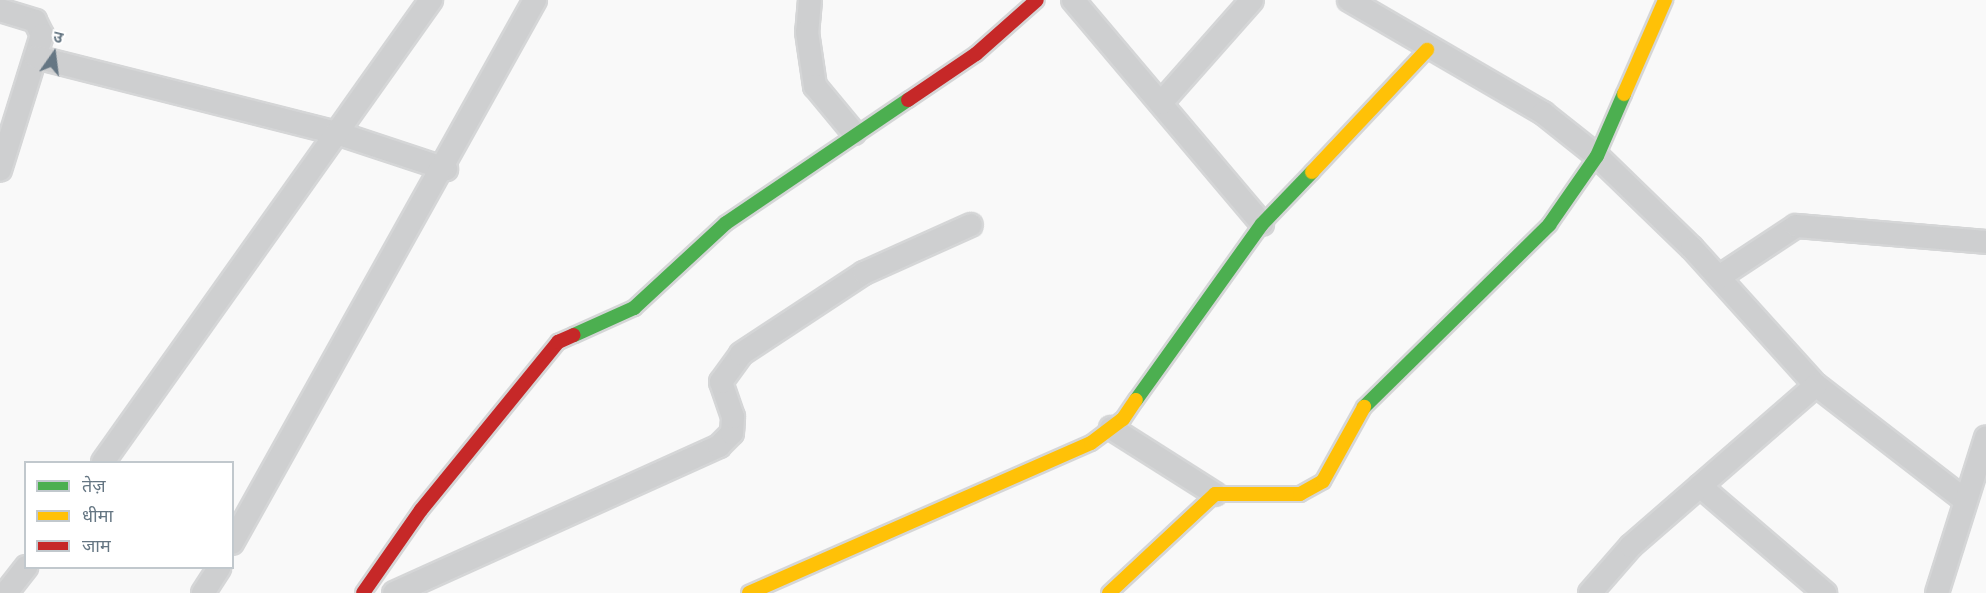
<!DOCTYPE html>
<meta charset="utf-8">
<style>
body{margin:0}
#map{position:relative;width:1986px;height:593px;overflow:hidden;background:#f9f9f9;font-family:"Golos Text","Noto Sans Devanagari",sans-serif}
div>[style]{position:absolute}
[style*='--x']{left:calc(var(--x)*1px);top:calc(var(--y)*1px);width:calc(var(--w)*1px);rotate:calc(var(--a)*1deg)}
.roads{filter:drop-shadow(2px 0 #d5d6d7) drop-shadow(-2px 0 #d5d6d7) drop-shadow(0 2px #d5d6d7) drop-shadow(0 -2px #d5d6d7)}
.street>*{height:22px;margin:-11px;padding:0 11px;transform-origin:11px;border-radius:11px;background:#cecfd0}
.fast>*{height:14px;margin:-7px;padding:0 7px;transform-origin:7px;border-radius:7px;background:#4caf50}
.slow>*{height:14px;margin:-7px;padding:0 7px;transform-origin:7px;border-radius:7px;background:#ffc107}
.jam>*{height:14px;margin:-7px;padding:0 7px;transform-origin:7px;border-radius:7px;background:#c62828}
span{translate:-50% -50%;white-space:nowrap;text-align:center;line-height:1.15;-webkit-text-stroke:6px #fff;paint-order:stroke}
.legend{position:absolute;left:24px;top:461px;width:210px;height:108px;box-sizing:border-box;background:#fff;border:2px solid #c1c8cd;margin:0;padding:8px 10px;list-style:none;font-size:18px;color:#657683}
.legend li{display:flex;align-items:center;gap:12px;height:30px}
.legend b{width:30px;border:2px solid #c1c8cd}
.north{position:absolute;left:24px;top:24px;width:60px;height:60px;-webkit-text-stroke:4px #fff;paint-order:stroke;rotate:14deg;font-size:16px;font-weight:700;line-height:24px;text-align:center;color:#657683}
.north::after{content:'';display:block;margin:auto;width:21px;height:27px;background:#657683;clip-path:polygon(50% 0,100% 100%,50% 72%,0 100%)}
</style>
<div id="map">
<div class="roads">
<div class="street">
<i style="--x:810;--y:0;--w:32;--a:95"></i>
<i style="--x:807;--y:32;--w:55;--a:81.6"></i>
<i style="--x:815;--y:86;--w:61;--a:50.3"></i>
<i style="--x:1073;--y:0;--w:293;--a:49.8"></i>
<i style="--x:1349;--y:0;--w:225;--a:30.2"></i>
<i style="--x:1543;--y:113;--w:69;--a:38.5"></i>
<i style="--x:1597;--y:156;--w:132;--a:44.1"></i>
<i style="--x:1692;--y:248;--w:185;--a:47.9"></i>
<i style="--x:1816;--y:385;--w:188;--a:37.7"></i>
<i style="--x:0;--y:10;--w:37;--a:17"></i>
<i style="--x:35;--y:21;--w:16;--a:63"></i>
<i style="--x:42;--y:35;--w:141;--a:107.3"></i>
<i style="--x:36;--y:57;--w:310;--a:14.2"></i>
<i style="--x:337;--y:133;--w:115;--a:18.3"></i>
<i style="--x:1161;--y:103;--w:137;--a:-48.5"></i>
<i style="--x:1719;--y:277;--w:92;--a:-33.5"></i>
<i style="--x:1796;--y:226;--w:191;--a:4.8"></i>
<i style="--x:1111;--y:428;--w:123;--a:32.4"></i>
<i style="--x:103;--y:462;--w:567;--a:-54.63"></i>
<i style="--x:1700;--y:486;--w:165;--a:40.6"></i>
<i style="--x:232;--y:543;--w:622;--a:-60.84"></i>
<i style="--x:6;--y:593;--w:33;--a:-52"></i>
<i style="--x:203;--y:593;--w:30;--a:-57"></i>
<i style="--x:394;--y:593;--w:357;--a:-24.3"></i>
<i style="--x:719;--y:446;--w:18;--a:-45"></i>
<i style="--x:732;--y:433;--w:16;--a:-86"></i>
<i style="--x:733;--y:417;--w:37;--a:-109"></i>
<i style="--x:721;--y:382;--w:34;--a:-54"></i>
<i style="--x:741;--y:354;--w:147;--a:-33.4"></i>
<i style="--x:864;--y:273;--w:117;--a:-24.2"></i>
<i style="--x:1590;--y:593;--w:62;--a:-48.9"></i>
<i style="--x:1631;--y:546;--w:245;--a:-41"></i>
<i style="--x:1937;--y:593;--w:163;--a:-72.5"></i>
</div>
<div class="fast">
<i style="--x:574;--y:335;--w:66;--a:-24.2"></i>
<i style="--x:634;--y:308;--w:125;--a:-42.7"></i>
<i style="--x:726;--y:223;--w:220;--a:-34.1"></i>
<i style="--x:1136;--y:400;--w:216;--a:-54.4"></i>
<i style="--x:1262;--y:224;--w:72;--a:-46.1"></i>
<i style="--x:1364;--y:407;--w:260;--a:-44.5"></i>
<i style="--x:1549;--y:225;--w:84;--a:-55.2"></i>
<i style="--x:1597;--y:156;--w:68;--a:-66.5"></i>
</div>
<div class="slow">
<i style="--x:1624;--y:94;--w:103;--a:-66.4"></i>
<i style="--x:1312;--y:172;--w:168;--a:-46.7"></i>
<i style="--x:749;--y:593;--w:373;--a:-23.7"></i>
<i style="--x:1091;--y:443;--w:40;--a:-37"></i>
<i style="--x:1123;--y:419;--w:23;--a:-56"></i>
<i style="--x:1109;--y:593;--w:145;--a:-43"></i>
<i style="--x:1215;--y:494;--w:85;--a:0"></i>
<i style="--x:1300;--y:494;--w:26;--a:-29"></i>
<i style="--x:1323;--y:481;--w:85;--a:-61"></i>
</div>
<div class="jam">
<i style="--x:908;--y:100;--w:82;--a:-34.1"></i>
<i style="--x:976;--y:54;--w:81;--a:-41.5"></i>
<i style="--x:363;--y:593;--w:101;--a:-55.1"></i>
<i style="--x:421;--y:510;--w:217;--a:-50.8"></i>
<i style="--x:558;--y:342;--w:17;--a:-24"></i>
</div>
</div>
<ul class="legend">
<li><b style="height:8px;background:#4caf50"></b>तेज़</li>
<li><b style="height:8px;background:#ffc107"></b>धीमा</li>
<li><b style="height:8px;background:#c62828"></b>जाम</li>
</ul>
<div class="north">उ</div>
</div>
